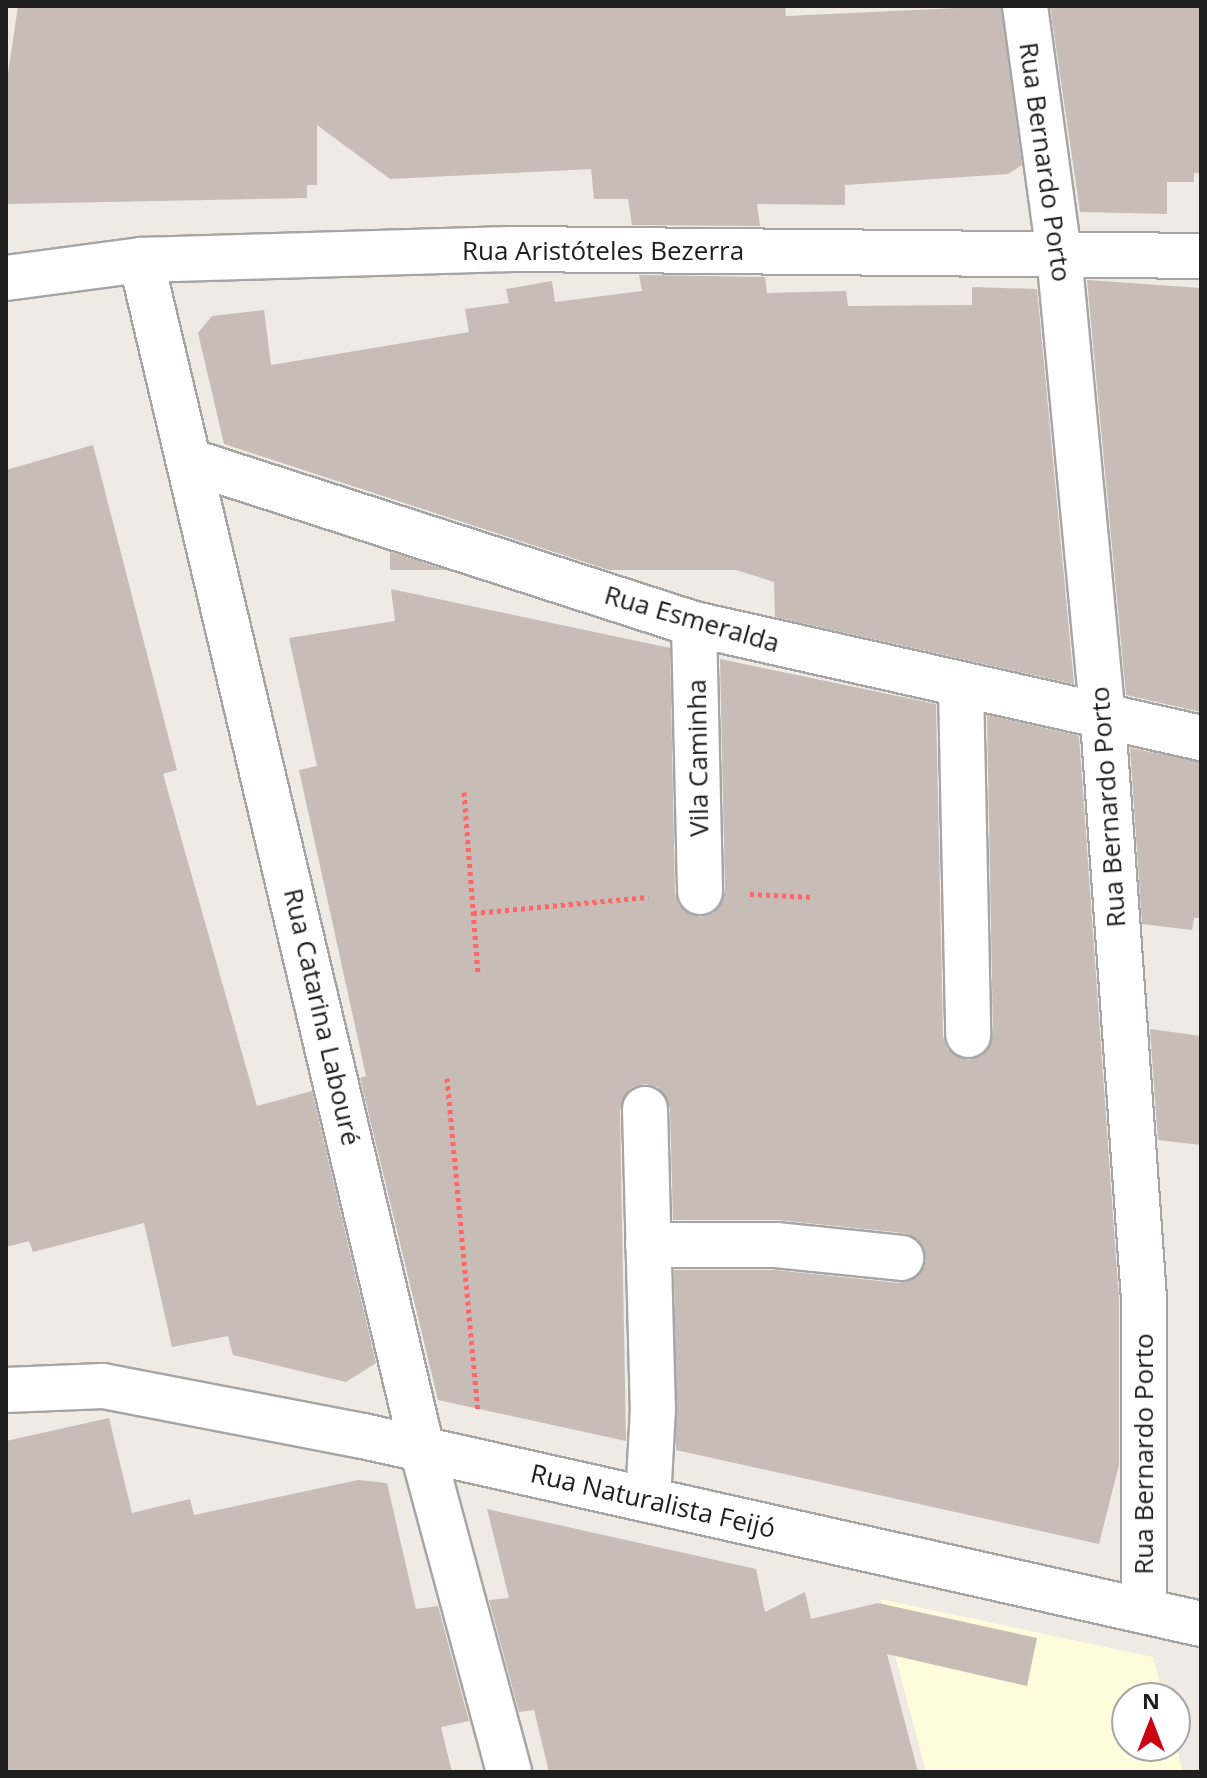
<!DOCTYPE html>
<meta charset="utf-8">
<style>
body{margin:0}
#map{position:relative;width:1207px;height:1778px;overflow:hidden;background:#efeae3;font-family:"Open Sans",sans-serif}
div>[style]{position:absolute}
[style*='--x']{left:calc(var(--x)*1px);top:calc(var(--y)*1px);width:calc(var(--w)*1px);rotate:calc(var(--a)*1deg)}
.education>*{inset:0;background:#fffcdc}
.building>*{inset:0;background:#c7bcb6}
.path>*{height:5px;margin-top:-2.5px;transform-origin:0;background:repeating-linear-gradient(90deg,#ff6664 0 4px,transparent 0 8px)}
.roads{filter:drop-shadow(2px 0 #a5a5a5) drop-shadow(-2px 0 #a5a5a5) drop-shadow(0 2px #a5a5a5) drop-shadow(0 -2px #a5a5a5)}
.minor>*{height:44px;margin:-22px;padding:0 22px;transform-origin:22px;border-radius:22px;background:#fff}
span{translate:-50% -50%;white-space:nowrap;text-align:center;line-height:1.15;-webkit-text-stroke:8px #fff;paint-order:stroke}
.street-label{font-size:26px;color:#1e1e1e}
.frame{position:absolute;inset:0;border:8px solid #1e1e1e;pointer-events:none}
.north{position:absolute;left:1111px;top:1682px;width:80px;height:80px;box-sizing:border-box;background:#fff;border:2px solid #a5a5a5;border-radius:50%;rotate:0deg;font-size:22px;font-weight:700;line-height:32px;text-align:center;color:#1e1e1e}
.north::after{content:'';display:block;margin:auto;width:28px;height:36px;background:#cb0013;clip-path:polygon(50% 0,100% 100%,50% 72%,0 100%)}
</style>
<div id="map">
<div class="education">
<i style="clip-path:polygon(880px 1599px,1153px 1657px,1164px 1698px,1127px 1698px,1127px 1746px,1175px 1746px,1175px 1740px,1183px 1772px,926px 1772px)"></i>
</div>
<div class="building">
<i style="clip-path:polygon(18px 6px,785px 6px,786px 16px,1001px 6px,1022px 165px,1008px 174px,845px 185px,845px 205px,757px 204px,760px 226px,632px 225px,628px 199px,594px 199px,591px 169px,390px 179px,317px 125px,317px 185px,307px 185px,307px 198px,6px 204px,6px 87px)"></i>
<i style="clip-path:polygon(1050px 6px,1201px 6px,1201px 173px,1194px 173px,1194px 182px,1167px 182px,1167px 214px,1080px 212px)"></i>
<i style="clip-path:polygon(639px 275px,765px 277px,767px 293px,846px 291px,848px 306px,972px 305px,972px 287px,1037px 289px,1074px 684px,775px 617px,774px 582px,736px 570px,609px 570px,224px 444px,198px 333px,212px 316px,264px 310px,271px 365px,469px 332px,465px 309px,509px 303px,506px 289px,552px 281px,555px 302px,642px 291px)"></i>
<i style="clip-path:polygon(1087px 280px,1201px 288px,1201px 712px,1126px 695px)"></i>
<i style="clip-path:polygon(93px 445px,177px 770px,163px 774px,257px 1106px,312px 1091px,376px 1363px,346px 1382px,233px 1355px,228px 1336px,172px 1347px,144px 1223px,33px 1252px,29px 1241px,6px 1247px,6px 470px)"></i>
<i style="clip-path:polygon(390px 552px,446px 570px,390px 570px)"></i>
<i style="clip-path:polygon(391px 589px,670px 648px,675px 893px,679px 906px,700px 917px,714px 913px,725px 891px,720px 659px,936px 704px,943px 1036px,947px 1049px,968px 1060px,982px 1056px,993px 1034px,987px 715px,1079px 736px,1119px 1300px,1119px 1465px,1099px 1544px,676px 1450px,674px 1270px,775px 1270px,899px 1283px,921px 1273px,926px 1260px,916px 1238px,904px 1233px,778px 1220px,673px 1220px,670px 1108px,658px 1087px,645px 1084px,631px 1088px,620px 1110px,626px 1441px,438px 1400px,360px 1078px,366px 1076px,299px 770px,317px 766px,289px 638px,395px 621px)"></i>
<i style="clip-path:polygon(1130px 748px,1201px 762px,1201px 918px,1194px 918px,1192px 930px,1142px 924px)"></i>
<i style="clip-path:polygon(1150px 1029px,1201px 1036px,1201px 1145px,1158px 1140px)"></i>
<i style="clip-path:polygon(109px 1418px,132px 1513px,190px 1499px,194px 1515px,358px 1480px,387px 1483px,416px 1609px,438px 1606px,469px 1721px,441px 1727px,452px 1772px,6px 1772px,6px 1441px)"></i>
<i style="clip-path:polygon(487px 1509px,756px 1569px,765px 1612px,805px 1592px,811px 1619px,878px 1603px,1037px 1638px,1027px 1686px,887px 1654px,918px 1772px,549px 1772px,534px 1710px,519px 1712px,489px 1600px,509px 1598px)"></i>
</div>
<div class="path">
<i style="--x:464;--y:792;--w:182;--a:85.6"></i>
<i style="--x:750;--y:894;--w:63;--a:2.7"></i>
<i style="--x:473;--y:913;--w:176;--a:-5.2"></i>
<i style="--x:447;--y:1078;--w:333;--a:84.7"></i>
</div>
<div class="roads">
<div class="minor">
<i style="--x:1025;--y:6;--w:250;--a:82.2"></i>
<i style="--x:1059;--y:254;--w:468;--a:84.6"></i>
<i style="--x:1103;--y:720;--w:580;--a:85.95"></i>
<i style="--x:1144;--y:1299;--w:312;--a:90"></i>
<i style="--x:141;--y:260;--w:1222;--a:76.7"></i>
<i style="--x:422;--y:1449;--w:335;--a:74.9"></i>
<i style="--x:6;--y:278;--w:136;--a:-7.6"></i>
<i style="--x:141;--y:260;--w:374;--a:-1.7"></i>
<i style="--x:515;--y:249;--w:686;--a:0.58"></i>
<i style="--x:192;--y:462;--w:527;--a:17.89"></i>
<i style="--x:694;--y:624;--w:520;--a:12.67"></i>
<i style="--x:694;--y:624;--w:268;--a:88.7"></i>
<i style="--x:961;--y:687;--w:348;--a:88.8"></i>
<i style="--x:645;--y:1109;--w:299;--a:88.5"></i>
<i style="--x:653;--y:1408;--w:92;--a:93.1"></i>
<i style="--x:648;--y:1245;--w:128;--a:0"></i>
<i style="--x:776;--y:1245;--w:126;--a:5.9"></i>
<i style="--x:6;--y:1390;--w:97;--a:-2.4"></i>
<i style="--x:103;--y:1386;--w:265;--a:10.9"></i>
<i style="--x:363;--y:1436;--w:859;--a:12.64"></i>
</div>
</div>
<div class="street-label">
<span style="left:1045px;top:162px;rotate:82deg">Rua Bernardo Porto</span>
<span style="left:603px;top:251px">Rua Aristóteles Bezerra</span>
<span style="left:692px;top:619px;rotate:16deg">Rua Esmeralda</span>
<span style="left:698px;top:758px;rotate:-91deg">Vila Caminha</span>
<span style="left:1108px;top:807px;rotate:-94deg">Rua Bernardo Porto</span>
<span style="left:322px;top:1017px;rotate:77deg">Rua Catarina Labouré</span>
<span style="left:1144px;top:1454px;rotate:-90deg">Rua Bernardo Porto</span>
<span style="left:653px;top:1501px;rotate:13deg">Rua Naturalista Feijó</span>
</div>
<div class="frame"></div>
<div class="north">N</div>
</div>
